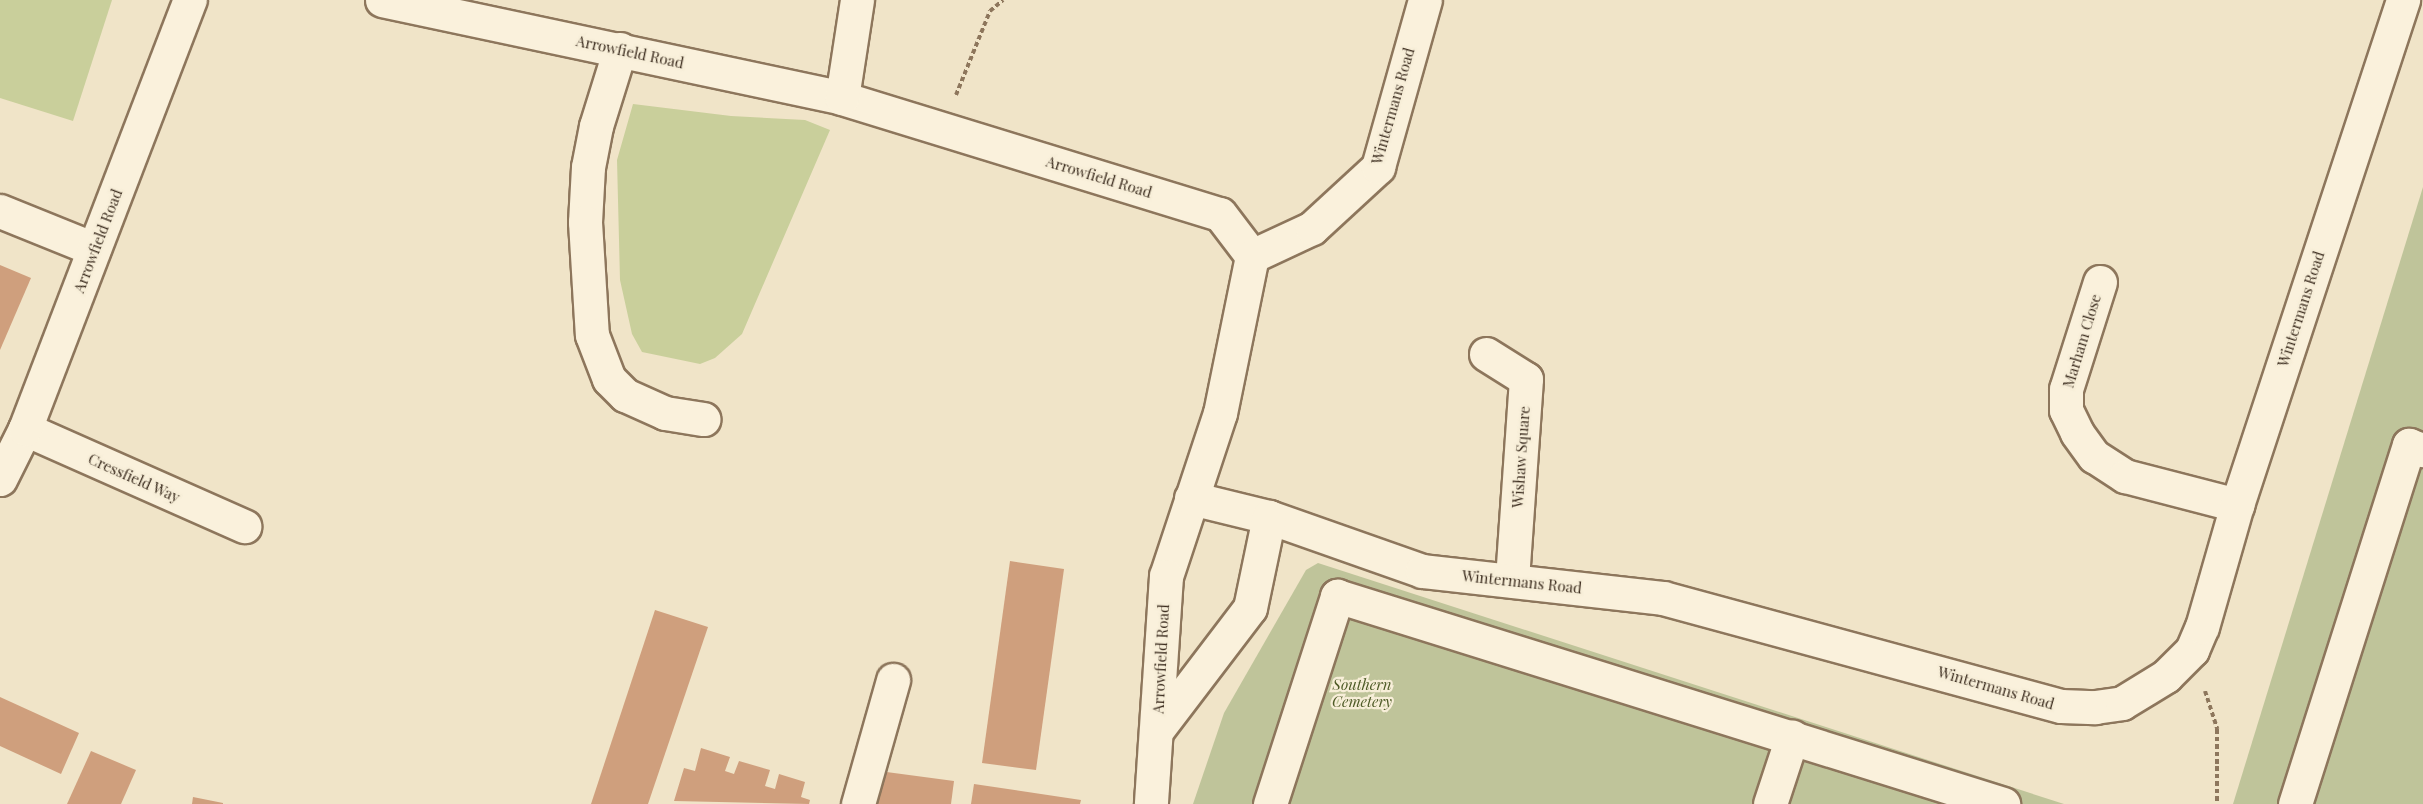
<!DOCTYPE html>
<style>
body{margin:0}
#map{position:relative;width:2423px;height:804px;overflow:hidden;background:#f0e4c8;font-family:"Playfair Display",serif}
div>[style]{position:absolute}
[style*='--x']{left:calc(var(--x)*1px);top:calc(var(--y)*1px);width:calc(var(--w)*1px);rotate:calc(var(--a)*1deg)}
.green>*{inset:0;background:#c9cf9b}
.cemetery>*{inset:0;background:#bfc49a}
.building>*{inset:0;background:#cf9f7d}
.path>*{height:4px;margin-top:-2px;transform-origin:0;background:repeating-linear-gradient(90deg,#8d765c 0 4.5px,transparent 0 7.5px)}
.roads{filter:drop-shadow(2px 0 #8d765c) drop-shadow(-2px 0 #8d765c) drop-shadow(0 2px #8d765c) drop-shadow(0 -2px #8d765c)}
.minor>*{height:33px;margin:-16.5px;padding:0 16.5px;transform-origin:16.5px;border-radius:16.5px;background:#faf1dc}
span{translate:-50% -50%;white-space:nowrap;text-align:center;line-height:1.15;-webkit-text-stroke:4.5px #f7eed8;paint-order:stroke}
.street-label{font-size:15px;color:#3d2e20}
.park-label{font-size:15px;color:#4d5a26;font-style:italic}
</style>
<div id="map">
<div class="green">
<i style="clip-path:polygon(0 0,112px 0,73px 121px,0 98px)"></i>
<i style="clip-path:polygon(633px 104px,731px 116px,805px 120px,830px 130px,742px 334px,715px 358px,700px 364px,642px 352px,632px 334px,620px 280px,617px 160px)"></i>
</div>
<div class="cemetery">
<i style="clip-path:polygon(2423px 187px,2423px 804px,2233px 804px)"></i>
<i style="clip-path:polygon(1318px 563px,2064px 804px,1193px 804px,1224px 713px,1306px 570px)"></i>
</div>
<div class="building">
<i style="clip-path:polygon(0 265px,31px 278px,0 350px)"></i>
<i style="clip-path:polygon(1010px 561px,1064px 569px,1036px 770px,982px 763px)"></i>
<i style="clip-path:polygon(655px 610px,708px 627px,648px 804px,591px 804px)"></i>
<i style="clip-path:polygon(0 697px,79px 733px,61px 774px,0 746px)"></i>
<i style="clip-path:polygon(701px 748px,730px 757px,725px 771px,734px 774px,739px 761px,770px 770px,765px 786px,775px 789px,779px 774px,805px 782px,801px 797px,810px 800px,809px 804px,674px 801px,684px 768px,695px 771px)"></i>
<i style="clip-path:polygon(91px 751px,136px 770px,121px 804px,67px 804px)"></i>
<i style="clip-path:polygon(879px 771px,954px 781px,951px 804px,875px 804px)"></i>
<i style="clip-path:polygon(974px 784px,1081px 800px,1080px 804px,971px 804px)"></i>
<i style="clip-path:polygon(193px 797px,223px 803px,223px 804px,192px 804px)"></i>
</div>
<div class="path">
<i style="--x:956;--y:95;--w:91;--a:-68"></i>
<i style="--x:990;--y:11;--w:17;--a:-40"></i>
<i style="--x:2205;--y:691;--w:40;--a:72"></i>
<i style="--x:2217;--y:729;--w:75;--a:90"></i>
</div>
<div class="roads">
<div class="minor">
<i style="--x:382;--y:0;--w:470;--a:12"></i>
<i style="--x:842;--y:98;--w:395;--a:17.1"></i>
<i style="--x:1220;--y:214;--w:53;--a:52.7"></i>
<i style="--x:1252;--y:256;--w:160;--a:101.5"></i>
<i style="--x:1220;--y:413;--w:172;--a:108.3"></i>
<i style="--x:1166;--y:576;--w:228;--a:93.8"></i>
<i style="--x:620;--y:49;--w:81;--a:107.3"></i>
<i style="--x:596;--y:126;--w:42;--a:101"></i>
<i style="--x:588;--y:167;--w:55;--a:93.1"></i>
<i style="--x:585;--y:222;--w:113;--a:86.5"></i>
<i style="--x:592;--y:335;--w:47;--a:68.9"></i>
<i style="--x:609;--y:379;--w:23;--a:45"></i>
<i style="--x:625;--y:395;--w:44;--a:24.2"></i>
<i style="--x:665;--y:413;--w:39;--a:9"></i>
<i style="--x:842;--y:98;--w:99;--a:-81.3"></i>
<i style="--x:0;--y:211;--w:101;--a:22"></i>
<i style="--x:1252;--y:256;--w:66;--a:-25"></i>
<i style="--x:1312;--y:228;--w:90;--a:-42.7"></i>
<i style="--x:1378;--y:167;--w:173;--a:-74.3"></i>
<i style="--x:2100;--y:282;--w:112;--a:107.6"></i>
<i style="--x:2066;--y:389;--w:21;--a:90"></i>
<i style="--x:2066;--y:410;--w:25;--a:64"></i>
<i style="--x:2077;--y:433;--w:29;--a:54"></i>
<i style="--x:2094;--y:456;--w:37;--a:33"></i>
<i style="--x:2125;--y:476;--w:116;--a:14.5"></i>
<i style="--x:1486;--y:354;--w:47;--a:32"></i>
<i style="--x:1526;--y:379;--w:202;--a:94"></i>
<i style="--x:25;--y:429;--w:240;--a:23.9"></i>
<i style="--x:0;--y:479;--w:56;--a:-63.4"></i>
<i style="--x:25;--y:429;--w:460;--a:-69"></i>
<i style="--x:1191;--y:498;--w:80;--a:13.7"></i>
<i style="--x:1269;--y:517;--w:162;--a:19.4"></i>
<i style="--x:1422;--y:571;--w:243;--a:6.4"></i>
<i style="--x:1663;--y:598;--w:412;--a:15.2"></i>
<i style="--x:2061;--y:706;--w:34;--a:2"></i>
<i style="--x:2095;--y:707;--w:27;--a:-8"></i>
<i style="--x:2122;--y:703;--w:52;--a:-31.5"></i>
<i style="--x:2166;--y:676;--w:37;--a:-45"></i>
<i style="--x:2192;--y:650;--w:25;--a:-67"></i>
<i style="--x:2202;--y:627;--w:127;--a:-74"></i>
<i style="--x:2237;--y:505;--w:532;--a:-71.8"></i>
<i style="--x:1157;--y:730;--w:153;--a:-52.7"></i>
<i style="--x:1250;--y:608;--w:93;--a:-78.2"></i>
<i style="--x:858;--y:804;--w:129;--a:-74.2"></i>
<i style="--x:1270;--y:804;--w:219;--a:-72.1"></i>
<i style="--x:1337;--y:596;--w:698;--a:17.34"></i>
<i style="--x:1770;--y:804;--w:71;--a:-71.8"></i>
<i style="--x:2295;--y:804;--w:377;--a:-72.4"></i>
<i style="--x:2409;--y:445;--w:15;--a:20"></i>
</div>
</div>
<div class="street-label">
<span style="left:630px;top:52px;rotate:12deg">Arrowfield Road</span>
<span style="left:1393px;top:106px;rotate:-74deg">Wintermans Road</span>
<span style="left:1099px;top:177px;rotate:17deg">Arrowfield Road</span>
<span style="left:98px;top:241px;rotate:-69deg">Arrowfield Road</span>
<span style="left:2301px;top:309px;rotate:-72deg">Wintermans Road</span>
<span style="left:2082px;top:341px;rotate:-73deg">Marham Close</span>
<span style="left:1521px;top:457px;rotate:-86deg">Wishaw Square</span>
<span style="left:134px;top:478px;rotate:24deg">Cressfield Way</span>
<span style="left:1522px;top:582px;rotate:6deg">Wintermans Road</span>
<span style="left:1161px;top:659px;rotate:-87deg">Arrowfield Road</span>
<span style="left:1996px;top:688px;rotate:16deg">Wintermans Road</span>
</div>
<div class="park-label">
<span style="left:1362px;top:693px">Southern<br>Cemetery</span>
</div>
</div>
